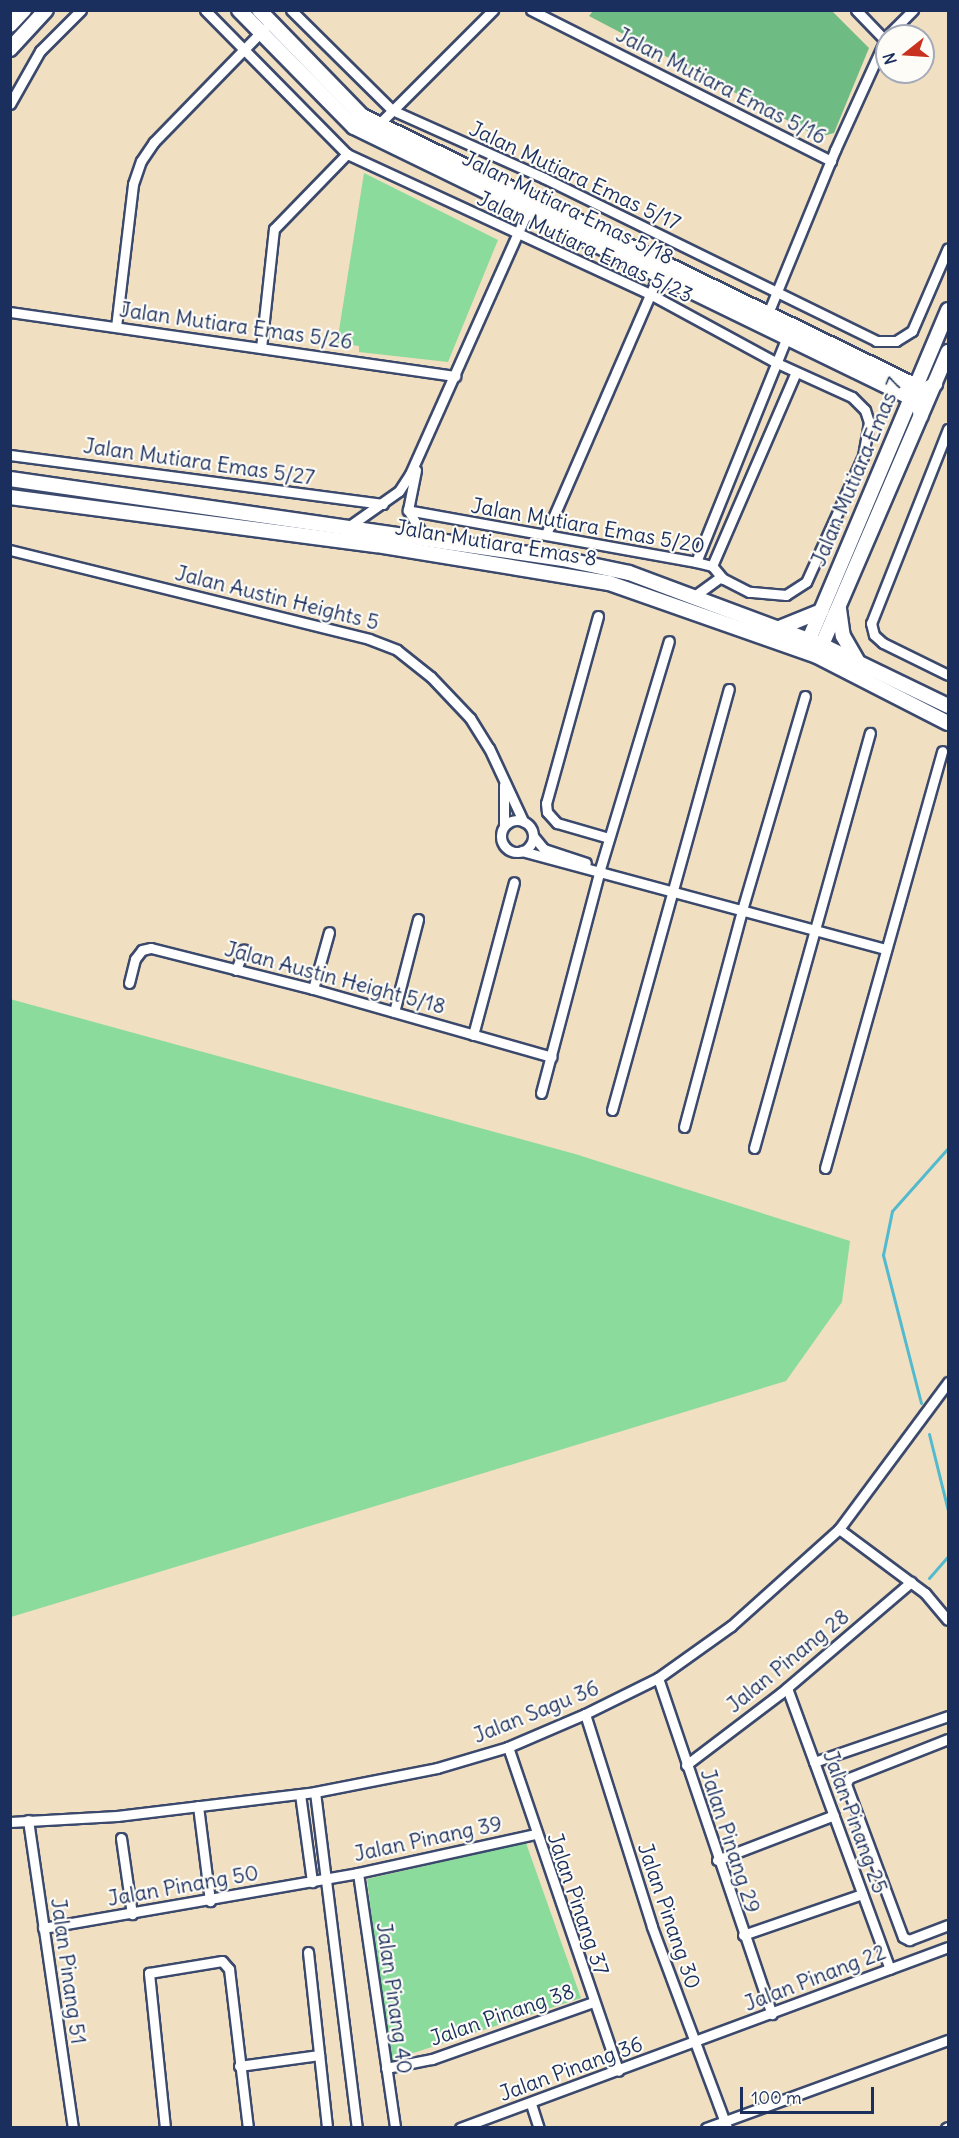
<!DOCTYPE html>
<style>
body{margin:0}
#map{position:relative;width:959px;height:2138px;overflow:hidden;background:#f1dfc1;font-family:Delius,sans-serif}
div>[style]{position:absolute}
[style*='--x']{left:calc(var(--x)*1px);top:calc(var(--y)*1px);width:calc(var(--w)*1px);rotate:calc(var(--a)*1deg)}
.green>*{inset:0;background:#8adb9c}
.forest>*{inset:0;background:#6fbb84}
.stream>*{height:3px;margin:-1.5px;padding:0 1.5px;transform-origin:1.5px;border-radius:1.5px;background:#52bacf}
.roads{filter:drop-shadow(2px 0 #3b496d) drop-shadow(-2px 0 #3b496d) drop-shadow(0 2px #3b496d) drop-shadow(0 -2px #3b496d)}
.street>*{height:9px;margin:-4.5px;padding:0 4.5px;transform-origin:4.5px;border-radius:4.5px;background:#fff}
.street>.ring{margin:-4.5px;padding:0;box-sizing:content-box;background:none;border:9px solid #fff;border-radius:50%}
.secondary>*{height:14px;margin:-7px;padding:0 7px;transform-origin:7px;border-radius:7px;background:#fff}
span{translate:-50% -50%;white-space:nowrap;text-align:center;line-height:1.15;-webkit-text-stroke:4.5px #fdfcf7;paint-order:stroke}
.street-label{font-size:21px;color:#1b2f5e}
.frame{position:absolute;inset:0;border:12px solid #1b2f5e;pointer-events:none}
.north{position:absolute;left:875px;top:24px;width:60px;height:60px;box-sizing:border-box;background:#fdfcf7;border:2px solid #a3aaba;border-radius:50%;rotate:253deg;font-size:16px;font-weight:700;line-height:24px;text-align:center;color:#1b2f5e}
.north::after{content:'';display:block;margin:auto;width:21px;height:27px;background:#c8321e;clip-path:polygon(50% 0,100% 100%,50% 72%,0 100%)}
.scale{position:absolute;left:740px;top:2087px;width:134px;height:27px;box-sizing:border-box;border:3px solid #1b2f5e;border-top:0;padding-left:8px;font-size:18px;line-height:21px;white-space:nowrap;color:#1b2f5e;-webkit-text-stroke:4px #fdfcf7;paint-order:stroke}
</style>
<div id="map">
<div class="green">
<i style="clip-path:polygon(364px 173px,498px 240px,448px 362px,359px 352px,359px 346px,337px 343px)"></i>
<i style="clip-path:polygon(10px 999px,575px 1154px,850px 1241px,842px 1302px,786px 1381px,11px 1617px)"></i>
<i style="clip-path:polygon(526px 1843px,581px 1998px,389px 2061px,367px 1879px)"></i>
</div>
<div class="forest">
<i style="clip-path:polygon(593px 11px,832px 11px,869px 48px,834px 133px,819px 137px,589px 16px)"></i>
</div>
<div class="stream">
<i style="--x:921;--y:1403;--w:153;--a:-104.4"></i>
<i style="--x:883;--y:1255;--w:45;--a:-78.4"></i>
<i style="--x:892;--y:1211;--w:84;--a:-48.4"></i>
<i style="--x:929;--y:1434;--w:79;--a:76.1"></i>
<i style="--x:929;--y:1578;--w:29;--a:-49"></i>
</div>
<div class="roads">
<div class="street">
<i style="--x:205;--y:10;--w:202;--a:45.4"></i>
<i style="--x:347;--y:154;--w:334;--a:24.8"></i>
<i style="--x:650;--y:294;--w:145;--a:28.5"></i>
<i style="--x:777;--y:363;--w:82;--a:24.4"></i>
<i style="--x:852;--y:397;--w:18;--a:45"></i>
<i style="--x:865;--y:410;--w:13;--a:72"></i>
<i style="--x:869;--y:422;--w:35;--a:100"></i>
<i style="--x:863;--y:456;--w:138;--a:114.3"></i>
<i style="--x:806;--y:582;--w:24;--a:147"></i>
<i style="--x:786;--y:595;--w:37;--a:-175"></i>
<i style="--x:749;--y:592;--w:29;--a:-153"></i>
<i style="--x:723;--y:579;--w:17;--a:-130"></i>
<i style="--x:712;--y:566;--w:16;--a:-166"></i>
<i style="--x:696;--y:562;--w:293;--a:-169.8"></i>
<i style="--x:291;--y:10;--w:142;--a:44.7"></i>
<i style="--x:392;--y:110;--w:167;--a:24.1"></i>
<i style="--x:544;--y:178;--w:370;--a:26.1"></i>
<i style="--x:876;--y:341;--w:20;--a:0"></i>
<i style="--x:896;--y:341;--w:19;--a:-32"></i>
<i style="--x:912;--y:331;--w:90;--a:-66.6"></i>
<i style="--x:531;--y:10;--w:336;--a:26.7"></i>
<i style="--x:856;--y:10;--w:40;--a:46"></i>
<i style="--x:887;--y:36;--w:37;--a:-45"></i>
<i style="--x:10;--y:104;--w:61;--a:-60.5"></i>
<i style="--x:40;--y:51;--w:58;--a:-45"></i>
<i style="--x:378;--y:125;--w:163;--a:-45"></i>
<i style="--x:10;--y:312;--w:450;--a:8.2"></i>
<i style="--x:774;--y:316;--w:7;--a:-135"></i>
<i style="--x:769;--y:311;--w:174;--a:-67.7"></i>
<i style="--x:835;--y:150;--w:125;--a:-65.5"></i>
<i style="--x:116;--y:327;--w:144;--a:-83.2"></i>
<i style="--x:133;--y:184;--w:24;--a:-71"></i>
<i style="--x:141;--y:161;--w:23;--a:-56"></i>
<i style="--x:154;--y:142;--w:158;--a:-45.8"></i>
<i style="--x:261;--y:348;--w:120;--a:-83.8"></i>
<i style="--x:274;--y:229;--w:105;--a:-45.8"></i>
<i style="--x:948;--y:429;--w:209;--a:111.6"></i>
<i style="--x:871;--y:623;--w:12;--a:76"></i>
<i style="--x:874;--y:635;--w:12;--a:42"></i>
<i style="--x:883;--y:643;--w:72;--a:26.2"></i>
<i style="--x:10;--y:455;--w:376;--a:7.5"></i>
<i style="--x:416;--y:470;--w:41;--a:101.3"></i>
<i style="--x:408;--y:510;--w:35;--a:59"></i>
<i style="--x:348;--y:527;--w:62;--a:-35.2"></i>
<i style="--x:399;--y:491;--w:20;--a:-57"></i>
<i style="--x:410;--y:474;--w:286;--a:-65.9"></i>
<i style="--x:546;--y:534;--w:286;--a:-66.5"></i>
<i style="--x:10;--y:550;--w:370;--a:13.9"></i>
<i style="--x:369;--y:639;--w:30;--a:21"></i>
<i style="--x:397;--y:650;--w:43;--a:38.5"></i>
<i style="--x:431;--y:677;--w:57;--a:46.4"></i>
<i style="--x:470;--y:718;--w:36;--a:58"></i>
<i style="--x:489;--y:748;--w:81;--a:65"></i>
<i style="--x:696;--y:562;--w:246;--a:-68"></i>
<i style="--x:712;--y:566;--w:211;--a:-66.6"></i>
<i style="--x:693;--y:597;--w:34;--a:-36"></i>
<i style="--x:598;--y:616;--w:194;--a:105.5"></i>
<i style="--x:546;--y:803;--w:9;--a:84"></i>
<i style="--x:547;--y:812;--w:15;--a:48"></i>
<i style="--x:557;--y:823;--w:54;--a:16.1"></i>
<i class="ring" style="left:501px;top:820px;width:23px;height:23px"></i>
<i style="--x:504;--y:826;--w:41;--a:-90"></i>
<i style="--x:533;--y:836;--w:17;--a:50"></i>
<i style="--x:544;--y:849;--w:44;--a:18.4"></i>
<i style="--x:522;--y:851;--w:377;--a:15.1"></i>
<i style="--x:236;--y:970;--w:22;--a:-69"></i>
<i style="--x:129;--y:983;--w:25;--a:-76"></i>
<i style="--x:135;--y:959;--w:11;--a:-52"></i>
<i style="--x:142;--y:950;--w:9;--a:-13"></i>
<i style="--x:151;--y:948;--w:167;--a:14.2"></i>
<i style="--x:313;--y:989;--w:248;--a:15.9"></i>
<i style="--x:313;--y:989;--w:59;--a:-74.3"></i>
<i style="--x:394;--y:1012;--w:96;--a:-75.5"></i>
<i style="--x:473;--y:1035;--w:158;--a:-75"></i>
<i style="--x:541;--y:1093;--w:232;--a:-75.2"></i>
<i style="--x:600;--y:869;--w:238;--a:-73.2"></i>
<i style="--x:612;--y:1110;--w:437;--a:-74.5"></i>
<i style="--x:684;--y:1127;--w:225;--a:-75"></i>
<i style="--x:742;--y:910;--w:223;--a:-73.6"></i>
<i style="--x:754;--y:1148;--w:431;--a:-74.4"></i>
<i style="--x:825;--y:1168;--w:433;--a:-74.3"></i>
<i style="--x:839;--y:1529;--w:107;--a:36.7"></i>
<i style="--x:925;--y:1593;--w:35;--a:50"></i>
<i style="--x:658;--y:1678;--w:355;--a:71.3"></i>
<i style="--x:787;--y:1688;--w:299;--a:69.9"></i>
<i style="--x:585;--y:1714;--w:223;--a:72.5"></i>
<i style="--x:652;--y:1927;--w:215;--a:69.5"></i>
<i style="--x:948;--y:1739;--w:106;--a:158.5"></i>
<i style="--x:849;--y:1778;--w:7;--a:117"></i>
<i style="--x:846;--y:1784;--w:163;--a:69.6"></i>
<i style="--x:903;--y:1937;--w:7;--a:27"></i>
<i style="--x:909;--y:1940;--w:42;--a:-21"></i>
<i style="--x:508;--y:1747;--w:342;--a:71.2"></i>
<i style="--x:814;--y:1762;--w:142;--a:-18.9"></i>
<i style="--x:686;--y:1765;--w:119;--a:-37.2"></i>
<i style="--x:781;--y:1693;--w:171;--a:-40.5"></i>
<i style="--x:315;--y:1792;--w:339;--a:82.9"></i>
<i style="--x:300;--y:1794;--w:89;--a:82.2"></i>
<i style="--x:198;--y:1806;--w:96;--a:82.8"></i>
<i style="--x:28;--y:1820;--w:311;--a:81.7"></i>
<i style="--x:10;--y:1822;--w:107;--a:-3.2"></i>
<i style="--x:117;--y:1816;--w:199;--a:-6.9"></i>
<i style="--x:315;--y:1792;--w:124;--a:-11.1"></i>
<i style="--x:437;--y:1768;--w:74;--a:-16.5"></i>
<i style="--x:508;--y:1747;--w:84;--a:-23.2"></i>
<i style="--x:585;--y:1714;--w:81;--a:-26.3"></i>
<i style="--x:658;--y:1678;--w:90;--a:-35.5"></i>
<i style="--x:731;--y:1626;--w:145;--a:-41.9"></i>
<i style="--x:839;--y:1529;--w:183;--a:-53.4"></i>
<i style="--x:121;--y:1838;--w:77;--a:81.8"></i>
<i style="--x:717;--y:1860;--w:125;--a:-21"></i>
<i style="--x:358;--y:1873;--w:258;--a:81.7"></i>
<i style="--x:43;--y:1928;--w:320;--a:-9.9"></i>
<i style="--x:358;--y:1873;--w:181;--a:-12.4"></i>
<i style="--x:743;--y:1935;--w:126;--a:-19"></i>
<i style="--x:308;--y:1952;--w:177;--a:83.8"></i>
<i style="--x:239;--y:2066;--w:81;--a:-7.8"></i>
<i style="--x:386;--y:2068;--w:47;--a:-11.1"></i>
<i style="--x:432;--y:2059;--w:171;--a:-19.5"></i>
<i style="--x:531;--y:2104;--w:25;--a:72"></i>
<i style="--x:165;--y:2128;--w:156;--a:-95.9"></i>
<i style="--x:149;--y:1973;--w:74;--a:-9.3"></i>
<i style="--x:222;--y:1961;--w:11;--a:49"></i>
<i style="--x:229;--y:1969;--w:160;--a:83.2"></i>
<i style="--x:460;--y:2128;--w:520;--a:-20.35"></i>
<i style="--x:706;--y:2128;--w:258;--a:-20"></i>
<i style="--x:946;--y:2128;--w:2;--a:-27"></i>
</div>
<div class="secondary">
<i style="--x:239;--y:10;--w:164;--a:45.5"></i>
<i style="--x:354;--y:127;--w:619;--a:25.94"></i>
<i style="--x:911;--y:398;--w:28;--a:-30"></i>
<i style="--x:259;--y:10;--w:148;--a:45.8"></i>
<i style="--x:362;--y:116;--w:616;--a:25.98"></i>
<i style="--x:916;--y:386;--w:30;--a:81"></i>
<i style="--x:10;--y:25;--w:21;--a:-47"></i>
<i style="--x:10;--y:49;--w:53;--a:-47.3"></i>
<i style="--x:10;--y:479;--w:559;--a:8.23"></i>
<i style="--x:563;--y:559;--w:67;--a:12"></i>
<i style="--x:629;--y:573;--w:206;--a:20.5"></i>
<i style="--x:822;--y:645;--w:140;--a:25.8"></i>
<i style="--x:10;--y:497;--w:370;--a:7.5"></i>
<i style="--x:377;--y:545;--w:235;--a:9.3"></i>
<i style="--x:609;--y:583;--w:220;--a:19.3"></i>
<i style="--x:817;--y:656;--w:147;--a:27.1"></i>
<i style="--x:839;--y:609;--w:27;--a:82"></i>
<i style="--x:843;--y:636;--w:28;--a:60"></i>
<i style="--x:777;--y:629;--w:48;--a:-22.2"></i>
<i style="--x:805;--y:649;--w:368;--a:-67.1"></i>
<i style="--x:818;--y:654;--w:329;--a:-66.7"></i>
</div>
</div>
<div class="street-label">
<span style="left:721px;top:86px;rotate:27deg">Jalan Mutiara Emas 5/16</span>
<span style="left:575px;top:176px;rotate:25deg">Jalan Mutiara Emas 5/17</span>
<span style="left:568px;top:208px;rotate:26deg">Jalan Mutiara Emas 5/18</span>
<span style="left:585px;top:247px;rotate:25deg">Jalan Mutiara Emas 5/23</span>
<span style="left:236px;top:326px;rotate:8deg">Jalan Mutiara Emas 5/26</span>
<span style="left:199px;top:462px;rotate:8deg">Jalan Mutiara Emas 5/27</span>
<span style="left:857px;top:472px;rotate:-67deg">Jalan Mutiara Emas 7</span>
<span style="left:588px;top:526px;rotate:10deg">Jalan Mutiara Emas 5/20</span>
<span style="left:496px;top:543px;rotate:9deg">Jalan Mutiara Emas 8</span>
<span style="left:277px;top:598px;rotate:14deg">Jalan Austin Heights 5</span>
<span style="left:335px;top:978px;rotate:15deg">Jalan Austin Height 5/18</span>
<span style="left:788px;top:1661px;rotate:-39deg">Jalan Pinang 28</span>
<span style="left:536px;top:1712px;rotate:-22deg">Jalan Sagu 36</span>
<span style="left:855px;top:1822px;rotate:70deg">Jalan Pinang 25</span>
<span style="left:428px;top:1839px;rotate:-12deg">Jalan Pinang 39</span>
<span style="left:730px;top:1841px;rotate:72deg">Jalan Pinang 29</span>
<span style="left:183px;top:1886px;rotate:-10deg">Jalan Pinang 50</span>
<span style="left:578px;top:1904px;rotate:71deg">Jalan Pinang 37</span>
<span style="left:669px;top:1916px;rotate:71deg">Jalan Pinang 30</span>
<span style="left:68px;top:1971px;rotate:82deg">Jalan Pinang 51</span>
<span style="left:815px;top:1978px;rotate:-21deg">Jalan Pinang 22</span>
<span style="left:394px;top:1998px;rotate:82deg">Jalan Pinang 40</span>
<span style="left:502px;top:2015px;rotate:-19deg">Jalan Pinang 38</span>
<span style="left:571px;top:2069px;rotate:-20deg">Jalan Pinang 36</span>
</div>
<div class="frame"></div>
<div class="north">N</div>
<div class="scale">100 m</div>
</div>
